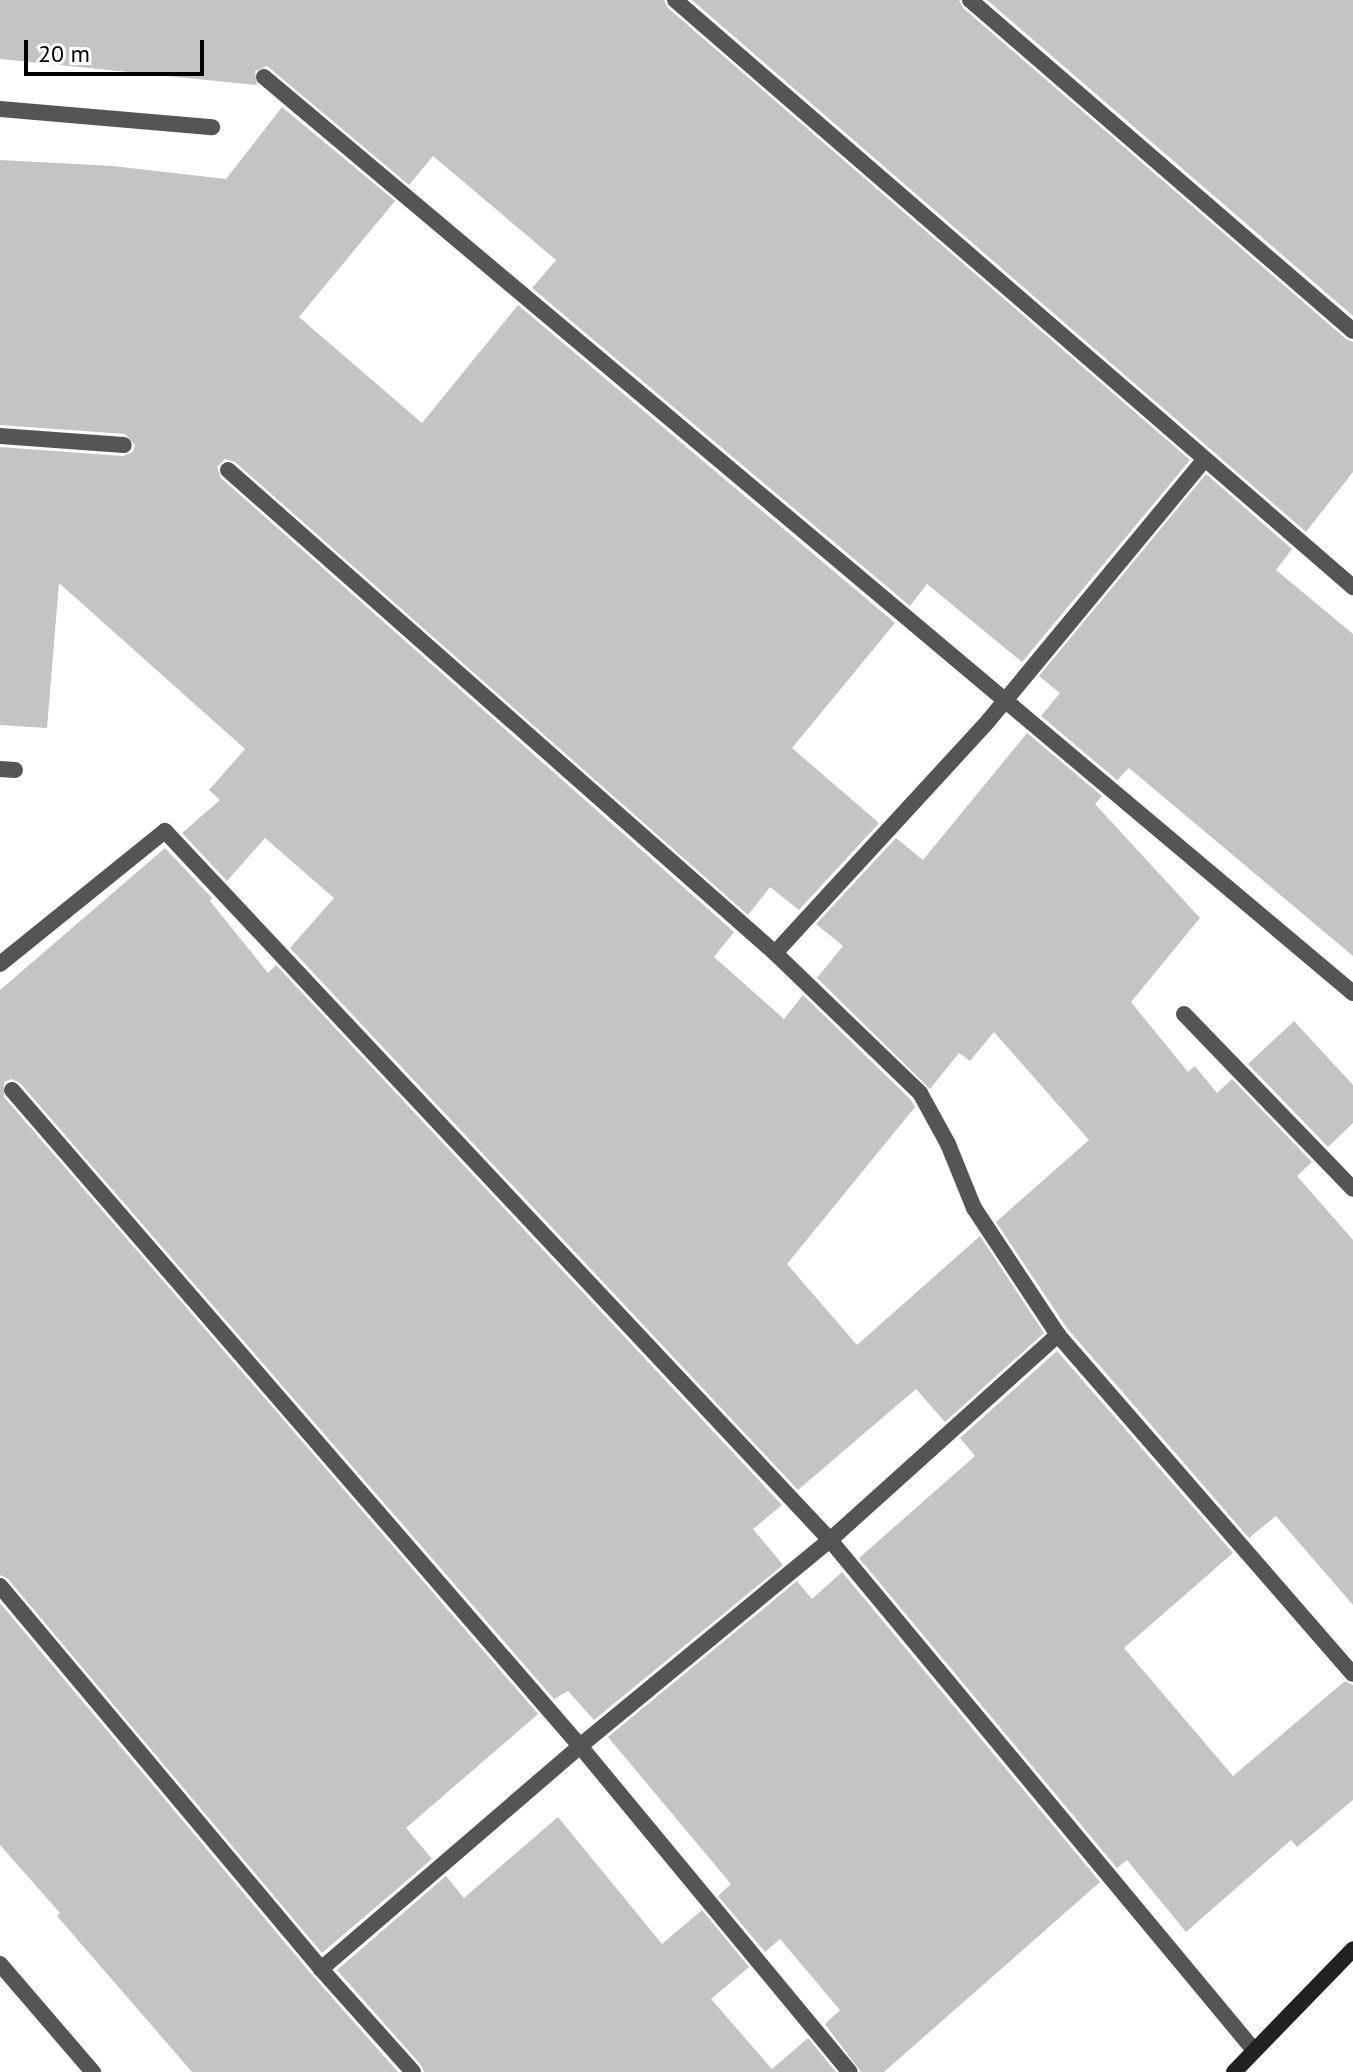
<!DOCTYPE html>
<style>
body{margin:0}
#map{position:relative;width:1353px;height:2072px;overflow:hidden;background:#fff;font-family:"PT Sans",sans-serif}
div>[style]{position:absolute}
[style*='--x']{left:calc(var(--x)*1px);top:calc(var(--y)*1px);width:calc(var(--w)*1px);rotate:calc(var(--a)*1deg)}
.building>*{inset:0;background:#c4c4c4}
.street>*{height:16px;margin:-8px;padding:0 8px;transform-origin:8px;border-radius:8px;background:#555}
.secondary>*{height:16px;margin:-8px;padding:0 8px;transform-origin:8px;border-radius:8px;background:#222}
span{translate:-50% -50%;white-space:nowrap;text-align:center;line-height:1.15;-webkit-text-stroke:8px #fff;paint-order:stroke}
.scale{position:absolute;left:24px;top:40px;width:180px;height:36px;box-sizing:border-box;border:4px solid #000;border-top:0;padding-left:10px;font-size:24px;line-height:28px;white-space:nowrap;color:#000;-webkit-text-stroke:6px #fff;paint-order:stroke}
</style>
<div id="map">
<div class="building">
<i style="clip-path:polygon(0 0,664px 0,668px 8px,1190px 460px,1022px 662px,927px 584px,910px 606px,532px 288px,556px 260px,433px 156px,409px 185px,267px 66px,255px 71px,257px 85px,0 59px)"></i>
<i style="clip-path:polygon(692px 0,959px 0,963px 8px,1346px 339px,1353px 342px,1353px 472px,1306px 532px)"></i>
<i style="clip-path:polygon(987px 0,1353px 0,1353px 316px)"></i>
<i style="clip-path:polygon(282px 107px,395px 201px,299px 317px,422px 423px,518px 305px,895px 623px,792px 748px,879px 823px,799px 910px,770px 887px,748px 915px,235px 462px,225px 459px,217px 467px,221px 478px,734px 932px,714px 957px,784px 1019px,803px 995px,911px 1100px,915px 1107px,787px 1264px,857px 1345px,980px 1236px,1044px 1333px,945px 1422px,916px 1389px,798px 1490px,290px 948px,334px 898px,265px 838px,227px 881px,182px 833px,220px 800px,209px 790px,245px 749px,59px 583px,47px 728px,0 725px,0 447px,123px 456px,133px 452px,135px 445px,125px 434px,0 425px,0 160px,113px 166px,226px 179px)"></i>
<i style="clip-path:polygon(1206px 474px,1292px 549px,1276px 570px,1353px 634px,1353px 956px,1129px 768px,1117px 780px,1041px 716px,1060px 693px,1039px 676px)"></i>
<i style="clip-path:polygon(1027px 733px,1102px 796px,1095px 804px,1200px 918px,1131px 1002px,1188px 1072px,1195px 1066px,1217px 1093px,1232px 1079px,1312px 1162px,1297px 1176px,1353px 1240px,1353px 1605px,1276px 1516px,1249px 1538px,1067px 1328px,996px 1222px,1089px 1140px,994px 1032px,970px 1061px,959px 1053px,930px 1089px,817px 978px,843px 946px,816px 924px,896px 838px,923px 860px)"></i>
<i style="clip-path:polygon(165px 848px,212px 898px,210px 901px,268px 973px,276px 965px,782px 1505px,753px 1529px,783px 1565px,594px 1720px,568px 1691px,554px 1699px,20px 1083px,11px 1079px,4px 1082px,4px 1097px,538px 1714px,406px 1828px,432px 1859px,322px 1953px,8px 1579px,0 1575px,0 990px)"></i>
<i style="clip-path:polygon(1294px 1021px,1353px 1085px,1353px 1123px,1328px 1147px,1248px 1064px)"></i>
<i style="clip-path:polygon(1057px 1351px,1233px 1553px,1124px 1648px,1233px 1776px,1345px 1681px,1353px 1685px,1353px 1800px,1297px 1847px,1291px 1840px,1186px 1932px,1127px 1860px,1117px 1868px,859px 1558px,975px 1456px,960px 1438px)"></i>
<i style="clip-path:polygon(842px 1572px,1100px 1882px,884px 2072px,861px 2072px,825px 2024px,840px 2010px,780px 1939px,765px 1952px,718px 1896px,731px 1884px,608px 1737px,797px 1581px,812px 1599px)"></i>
<i style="clip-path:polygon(0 1603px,313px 1976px,398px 2072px,192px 2072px,57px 1916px,60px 1913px,0 1845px)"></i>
<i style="clip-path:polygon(558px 1817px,662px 1944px,702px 1910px,749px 1967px,711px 1999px,772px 2069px,808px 2038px,836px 2072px,424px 2072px,421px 2065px,337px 1970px,446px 1876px,464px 1898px)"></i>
</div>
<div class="street">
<i style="--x:675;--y:0;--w:897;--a:40.89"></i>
<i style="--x:970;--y:0;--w:506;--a:40.83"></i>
<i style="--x:264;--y:77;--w:1423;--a:40.07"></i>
<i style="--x:0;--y:109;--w:213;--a:4.9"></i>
<i style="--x:0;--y:436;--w:124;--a:4.2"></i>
<i style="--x:228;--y:470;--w:730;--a:41.44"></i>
<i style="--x:775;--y:953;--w:202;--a:44"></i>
<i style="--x:920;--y:1093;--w:58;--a:61.2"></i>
<i style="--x:948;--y:1144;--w:69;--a:67.9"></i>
<i style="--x:974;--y:1208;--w:152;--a:56.5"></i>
<i style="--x:1058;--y:1335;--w:449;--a:49"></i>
<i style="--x:0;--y:769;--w:15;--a:4"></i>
<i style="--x:775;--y:953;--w:316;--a:-47.4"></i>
<i style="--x:989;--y:720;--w:336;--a:-50.4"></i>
<i style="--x:0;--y:964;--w:212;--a:-38.9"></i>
<i style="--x:165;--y:831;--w:972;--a:46.83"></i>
<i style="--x:830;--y:1540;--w:662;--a:50.27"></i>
<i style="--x:1184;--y:1014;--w:243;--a:46"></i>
<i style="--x:12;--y:1090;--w:868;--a:49.11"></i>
<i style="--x:580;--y:1746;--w:423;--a:50.4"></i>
<i style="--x:0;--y:1586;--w:500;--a:50"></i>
<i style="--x:321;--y:1969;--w:138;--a:48.2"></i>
<i style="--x:0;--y:1964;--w:143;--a:49.3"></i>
<i style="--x:321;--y:1969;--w:342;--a:-40.7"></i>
<i style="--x:580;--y:1746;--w:324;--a:-39.5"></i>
<i style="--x:830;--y:1540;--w:307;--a:-42"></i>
</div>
<div class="secondary">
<i style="--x:1234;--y:2072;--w:171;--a:-45.9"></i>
</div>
<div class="scale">20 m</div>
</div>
